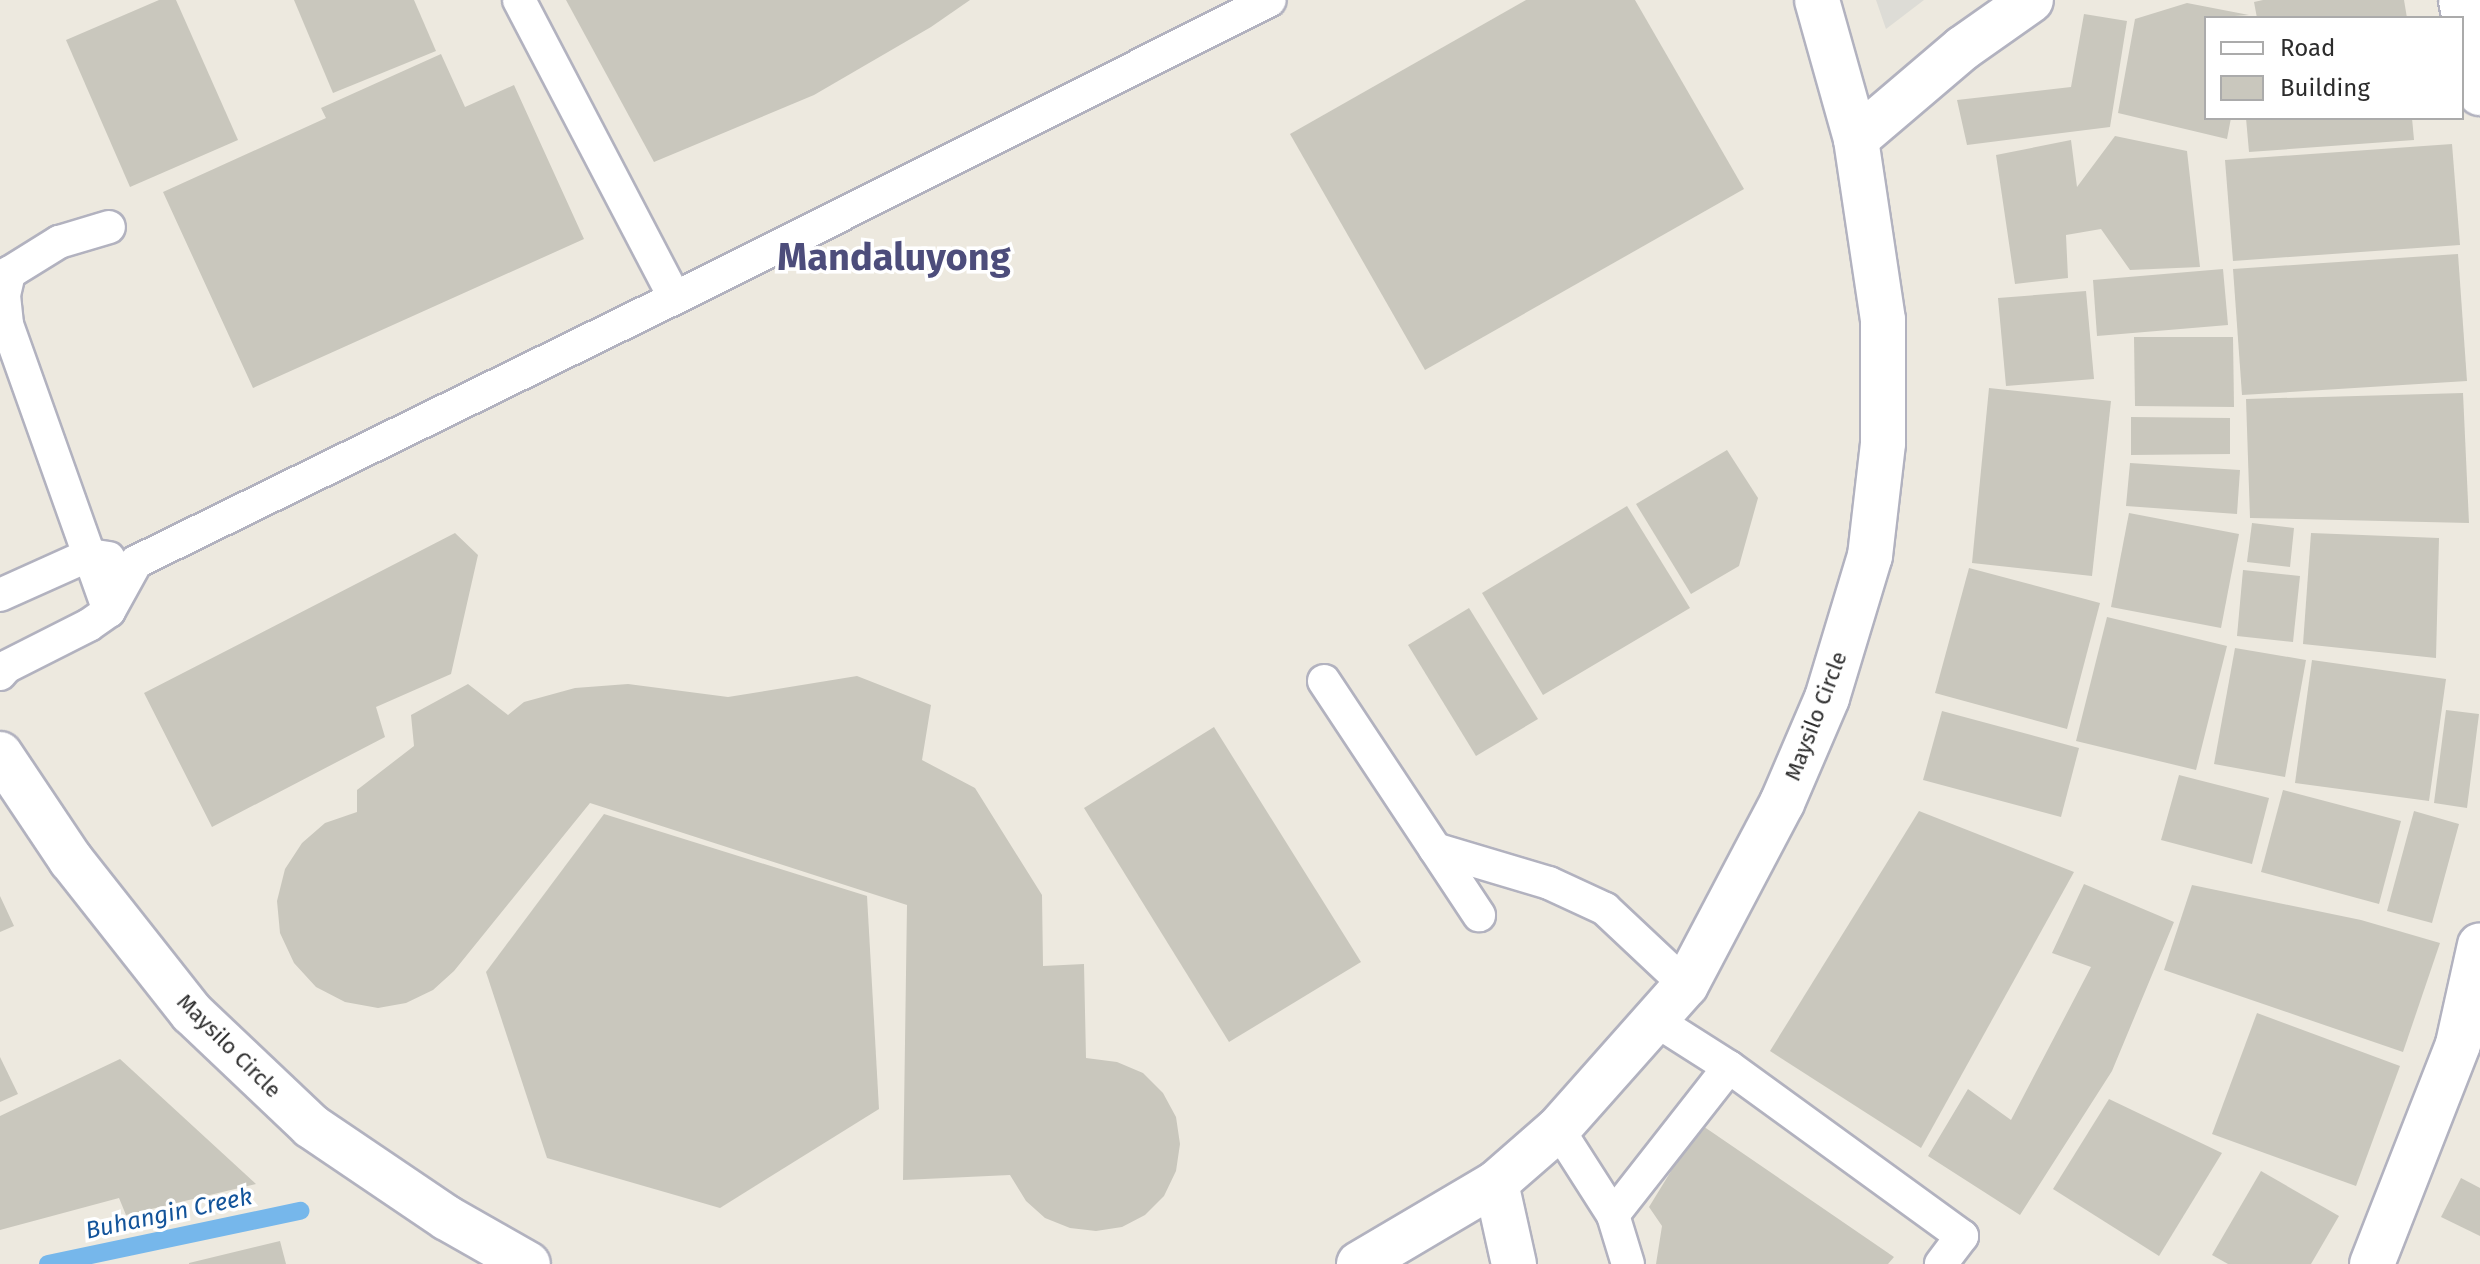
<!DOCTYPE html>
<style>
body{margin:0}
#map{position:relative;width:2480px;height:1264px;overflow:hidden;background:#ede9df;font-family:"Fira Sans",sans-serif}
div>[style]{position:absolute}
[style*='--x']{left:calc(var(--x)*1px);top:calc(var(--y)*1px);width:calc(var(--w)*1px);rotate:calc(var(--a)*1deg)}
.plaza>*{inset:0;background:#dddcd6}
.stream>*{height:18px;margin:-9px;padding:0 9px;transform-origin:9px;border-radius:9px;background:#76b7eb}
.building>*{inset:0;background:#c9c7bd}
.roads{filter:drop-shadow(2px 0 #b2b2bf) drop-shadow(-2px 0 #b2b2bf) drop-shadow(0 2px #b2b2bf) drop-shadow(0 -2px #b2b2bf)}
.service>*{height:32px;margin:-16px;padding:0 16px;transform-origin:16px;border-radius:16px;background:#fff}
.minor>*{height:44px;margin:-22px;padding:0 22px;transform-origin:22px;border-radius:22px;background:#fff}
.secondary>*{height:44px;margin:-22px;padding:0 22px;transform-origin:22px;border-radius:22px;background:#fff}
span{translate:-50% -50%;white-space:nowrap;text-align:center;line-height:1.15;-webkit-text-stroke:7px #fff;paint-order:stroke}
.street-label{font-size:22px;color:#2c2c2c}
.water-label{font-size:24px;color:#12539a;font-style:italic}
.town-label{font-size:38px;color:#4d4d7b;font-weight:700}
.legend{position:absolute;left:2204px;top:16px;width:260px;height:104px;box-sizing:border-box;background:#fff;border:2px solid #ababab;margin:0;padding:10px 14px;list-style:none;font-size:24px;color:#2c2c2c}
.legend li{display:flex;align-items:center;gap:16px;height:40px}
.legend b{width:40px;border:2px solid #ababab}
</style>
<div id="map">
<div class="plaza">
<i style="clip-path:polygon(1876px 0,1924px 0,1886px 29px)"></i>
</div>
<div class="stream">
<i style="--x:48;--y:1264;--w:258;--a:-11.9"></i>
</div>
<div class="building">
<i style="clip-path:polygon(159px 0,176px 0,238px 140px,130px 187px,66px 40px)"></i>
<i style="clip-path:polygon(294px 0,414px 0,436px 51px,333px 93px)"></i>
<i style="clip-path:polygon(566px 0,970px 0,931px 27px,814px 95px,654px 162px)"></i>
<i style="clip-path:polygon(1526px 0,1635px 0,1744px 189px,1425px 370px,1290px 134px)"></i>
<i style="clip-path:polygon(2263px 0,2404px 0,2407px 18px,2257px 18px,2254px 2px)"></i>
<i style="clip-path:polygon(2187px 3px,2249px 15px,2206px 18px,2206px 118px,2231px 118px,2227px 139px,2118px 113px,2135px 19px)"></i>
<i style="clip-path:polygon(2084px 14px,2127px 21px,2110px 127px,1967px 145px,1957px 100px,2071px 87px)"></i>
<i style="clip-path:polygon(441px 54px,465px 107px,514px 85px,584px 239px,253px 388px,163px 192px,326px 118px,321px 108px)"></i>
<i style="clip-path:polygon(2246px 118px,2412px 118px,2414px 140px,2249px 152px)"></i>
<i style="clip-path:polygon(2115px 136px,2187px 151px,2200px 267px,2130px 270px,2101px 229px,2066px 235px,2068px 278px,2015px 284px,1996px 155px,2071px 140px,2077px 187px)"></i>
<i style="clip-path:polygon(2452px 144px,2460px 245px,2233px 261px,2225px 160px)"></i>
<i style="clip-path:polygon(2458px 254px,2467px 381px,2242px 395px,2233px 269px)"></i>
<i style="clip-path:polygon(2223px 269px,2228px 325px,2097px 336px,2093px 280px)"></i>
<i style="clip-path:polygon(2086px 291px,2094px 379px,2006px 386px,1998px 298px)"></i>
<i style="clip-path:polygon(2134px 337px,2233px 337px,2234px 407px,2135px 406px)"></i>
<i style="clip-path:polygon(1989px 388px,2111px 401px,2092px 576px,1972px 563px)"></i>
<i style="clip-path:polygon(2463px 393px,2469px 523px,2250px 518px,2246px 399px)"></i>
<i style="clip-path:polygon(2131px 417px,2230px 418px,2230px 454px,2131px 455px)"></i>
<i style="clip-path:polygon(1727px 450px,1758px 498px,1739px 566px,1691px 594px,1636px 504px)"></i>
<i style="clip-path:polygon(2130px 463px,2240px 470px,2237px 514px,2126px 506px)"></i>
<i style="clip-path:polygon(1627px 506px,1690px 608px,1543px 695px,1482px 593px)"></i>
<i style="clip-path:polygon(2129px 513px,2239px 534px,2221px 628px,2111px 607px)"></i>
<i style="clip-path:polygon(2252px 523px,2294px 528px,2290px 567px,2247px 562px)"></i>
<i style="clip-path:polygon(455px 533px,478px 555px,451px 674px,376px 707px,385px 737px,212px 827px,144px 693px)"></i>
<i style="clip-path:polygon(2311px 533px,2439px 538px,2436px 658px,2303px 644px)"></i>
<i style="clip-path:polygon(1969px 568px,2100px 603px,2067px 729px,1935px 693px)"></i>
<i style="clip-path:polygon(2243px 570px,2300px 576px,2293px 642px,2237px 636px)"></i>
<i style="clip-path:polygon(1469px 608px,1538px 719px,1476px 756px,1408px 645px)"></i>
<i style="clip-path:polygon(2107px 617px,2227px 646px,2196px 770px,2076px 741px)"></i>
<i style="clip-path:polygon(2235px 648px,2306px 660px,2285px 777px,2214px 764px)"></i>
<i style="clip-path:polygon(2312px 660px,2446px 679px,2429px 801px,2295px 783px)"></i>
<i style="clip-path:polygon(857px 676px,931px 705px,922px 760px,975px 788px,1042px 895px,1043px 966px,1084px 964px,1086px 1058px,1117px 1062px,1143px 1073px,1163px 1093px,1176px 1117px,1180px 1144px,1176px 1171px,1164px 1196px,1145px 1215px,1122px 1227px,1096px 1231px,1070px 1228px,1045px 1218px,1026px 1201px,1010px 1175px,903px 1180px,907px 905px,590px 803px,454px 971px,433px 990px,406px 1003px,378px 1008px,345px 1002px,316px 987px,294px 963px,280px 933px,277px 901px,285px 869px,302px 843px,325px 823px,357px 812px,357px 790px,414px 746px,411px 715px,468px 684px,508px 715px,524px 702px,575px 688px,628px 684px,728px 697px)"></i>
<i style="clip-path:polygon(2446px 710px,2479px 714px,2467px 808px,2434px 803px)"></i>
<i style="clip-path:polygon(1942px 711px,2079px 748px,2061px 817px,1923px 780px)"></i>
<i style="clip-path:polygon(1214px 727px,1361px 962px,1229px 1042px,1084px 808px)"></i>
<i style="clip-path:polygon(2179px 775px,2269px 798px,2252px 864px,2161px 840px)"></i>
<i style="clip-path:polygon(2283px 790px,2401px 821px,2379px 904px,2261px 872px)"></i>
<i style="clip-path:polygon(1919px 811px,2074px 872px,1921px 1148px,1770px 1051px)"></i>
<i style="clip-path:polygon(2414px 811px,2459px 824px,2432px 923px,2387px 911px)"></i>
<i style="clip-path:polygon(604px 814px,867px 896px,879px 1109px,720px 1208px,547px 1158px,486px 972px)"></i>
<i style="clip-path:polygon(2084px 884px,2174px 922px,2112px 1071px,2020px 1215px,1928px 1156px,1968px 1089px,2011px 1120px,2091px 967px,2052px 953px)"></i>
<i style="clip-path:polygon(2192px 885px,2361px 920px,2440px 943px,2403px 1052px,2164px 970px)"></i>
<i style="clip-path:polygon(0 896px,14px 926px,0 932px)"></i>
<i style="clip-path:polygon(2257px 1013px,2400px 1066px,2356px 1186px,2212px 1134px)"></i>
<i style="clip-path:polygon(0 1057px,18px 1094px,0 1102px)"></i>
<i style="clip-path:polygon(120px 1059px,256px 1184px,126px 1215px,119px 1198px,0 1230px,0 1116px)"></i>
<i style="clip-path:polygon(2109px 1099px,2222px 1153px,2159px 1256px,2053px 1189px)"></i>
<i style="clip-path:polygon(1700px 1124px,1894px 1257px,1888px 1264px,1656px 1264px,1662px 1226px,1649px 1207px)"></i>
<i style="clip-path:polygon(2261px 1171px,2339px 1216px,2311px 1264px,2228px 1264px,2212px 1255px)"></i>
<i style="clip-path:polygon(2461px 1178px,2480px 1188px,2480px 1236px,2441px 1217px)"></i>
<i style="clip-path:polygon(280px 1241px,286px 1264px,189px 1264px,189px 1263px)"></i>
</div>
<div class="roads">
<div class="service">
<i style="--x:519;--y:0;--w:336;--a:62.4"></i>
<i style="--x:0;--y:595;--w:98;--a:-24.2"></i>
<i style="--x:89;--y:555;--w:20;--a:9"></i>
<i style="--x:109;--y:611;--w:305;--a:-109.6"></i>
<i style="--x:7;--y:324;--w:29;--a:-96"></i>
<i style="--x:4;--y:295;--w:23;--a:-77"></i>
<i style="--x:9;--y:273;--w:59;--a:-31.8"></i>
<i style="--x:59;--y:242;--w:52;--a:-16.7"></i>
<i style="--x:0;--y:674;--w:9;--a:-49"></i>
<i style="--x:6;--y:667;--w:93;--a:-26.8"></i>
<i style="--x:89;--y:625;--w:24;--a:-35"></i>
<i style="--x:109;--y:611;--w:56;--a:-61.1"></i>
<i style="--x:136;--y:562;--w:600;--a:-26.1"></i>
<i style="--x:675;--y:298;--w:665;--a:-26.6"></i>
<i style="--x:1324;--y:681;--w:281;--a:56.5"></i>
<i style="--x:1435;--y:849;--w:119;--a:16.6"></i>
<i style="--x:1549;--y:883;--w:62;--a:24.9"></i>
<i style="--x:1605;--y:909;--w:111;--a:43.2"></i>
<i style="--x:1655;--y:1020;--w:88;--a:32.4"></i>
<i style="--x:1729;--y:1067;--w:288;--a:36"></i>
<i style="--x:1962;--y:1236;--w:35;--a:127"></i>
<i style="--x:1558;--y:1129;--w:102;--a:57.4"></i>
<i style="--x:1613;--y:1215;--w:51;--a:73"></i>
<i style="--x:1613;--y:1215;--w:188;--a:-51.9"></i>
</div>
<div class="minor">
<i style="--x:2461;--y:0;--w:95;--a:78.5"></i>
<i style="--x:2372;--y:1264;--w:236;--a:-68.6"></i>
<i style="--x:2458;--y:1044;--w:101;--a:-77.5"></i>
</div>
<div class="secondary">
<i style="--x:1856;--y:139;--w:140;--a:-40.4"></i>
<i style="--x:1963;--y:48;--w:83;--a:-35.2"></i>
<i style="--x:0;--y:754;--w:128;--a:56.2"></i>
<i style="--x:71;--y:860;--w:195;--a:51.7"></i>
<i style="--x:192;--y:1013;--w:164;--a:43.5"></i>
<i style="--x:311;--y:1126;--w:164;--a:34.1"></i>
<i style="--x:447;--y:1218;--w:93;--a:29.6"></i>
<i style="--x:1496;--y:1183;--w:83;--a:77.5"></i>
<i style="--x:1359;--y:1264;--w:159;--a:-30.6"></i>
<i style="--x:1496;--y:1183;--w:82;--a:-41.1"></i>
<i style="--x:1558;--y:1129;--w:193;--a:-48.4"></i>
<i style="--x:1686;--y:985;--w:206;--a:-62.2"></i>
<i style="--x:1782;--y:803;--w:114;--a:-66.8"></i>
<i style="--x:1827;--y:698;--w:148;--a:-73.2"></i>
<i style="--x:1870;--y:556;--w:114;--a:-83.4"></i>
<i style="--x:1883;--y:443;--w:123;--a:-90"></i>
<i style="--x:1883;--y:320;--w:183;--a:-98.5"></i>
<i style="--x:1856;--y:139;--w:144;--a:-105.7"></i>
</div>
</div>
<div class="street-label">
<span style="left:1816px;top:716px;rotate:-69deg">Maysilo Circle</span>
<span style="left:229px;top:1046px;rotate:45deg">Maysilo Circle</span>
</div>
<div class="water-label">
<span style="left:169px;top:1214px;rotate:-12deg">Buhangin Creek</span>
</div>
<div class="town-label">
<span style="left:894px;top:258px">Mandaluyong</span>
</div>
<ul class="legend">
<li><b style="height:10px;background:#fff"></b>Road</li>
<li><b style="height:22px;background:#c9c7bd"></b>Building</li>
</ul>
</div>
